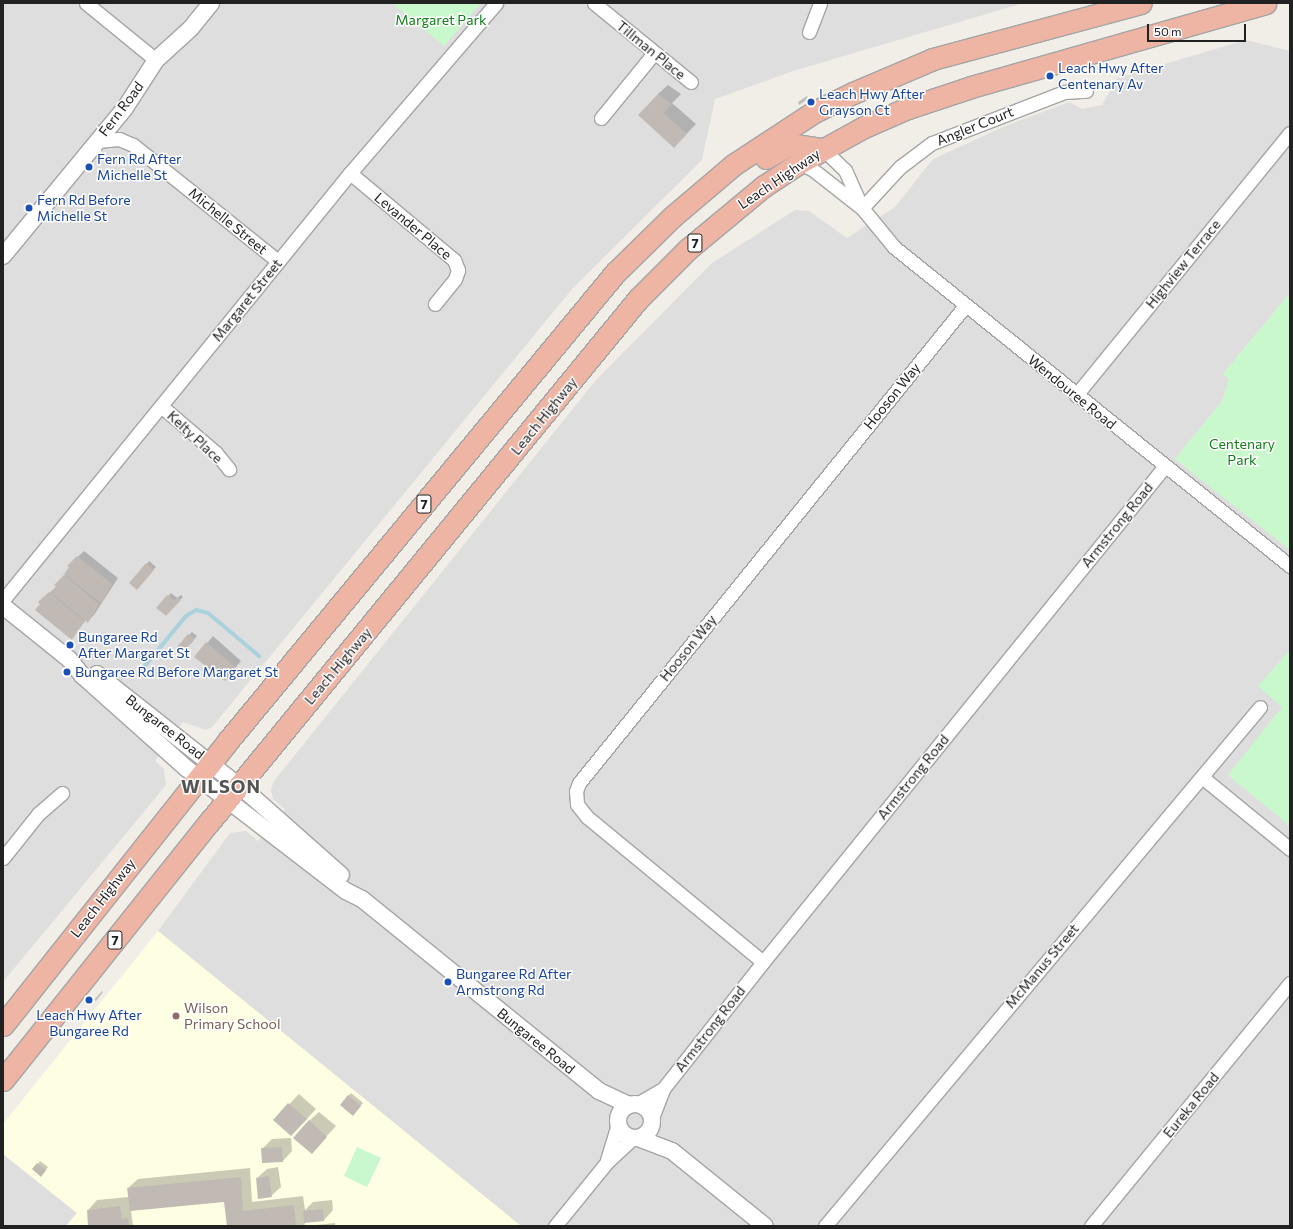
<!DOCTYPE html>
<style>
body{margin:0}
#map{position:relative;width:1293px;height:1229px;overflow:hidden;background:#f1eee8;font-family:Commissioner,sans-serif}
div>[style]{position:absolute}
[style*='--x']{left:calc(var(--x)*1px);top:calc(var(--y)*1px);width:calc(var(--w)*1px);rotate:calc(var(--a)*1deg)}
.residential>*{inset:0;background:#dfdede}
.education>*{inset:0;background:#fefee3}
.park>*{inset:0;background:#c8f8cb}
.shadow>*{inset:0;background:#0003}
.stream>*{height:4px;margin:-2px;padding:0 2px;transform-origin:2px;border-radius:2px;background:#aad1dc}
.building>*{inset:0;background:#c1bab4}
.roads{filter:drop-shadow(1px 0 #a5a5a5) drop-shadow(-1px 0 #a5a5a5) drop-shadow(0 1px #a5a5a5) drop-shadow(0 -1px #a5a5a5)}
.minor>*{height:13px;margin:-6.5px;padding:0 6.5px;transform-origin:6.5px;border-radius:6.5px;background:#fff}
.tertiary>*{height:16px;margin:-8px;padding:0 8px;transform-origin:8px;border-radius:8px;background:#fff}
.tertiary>.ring{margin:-8px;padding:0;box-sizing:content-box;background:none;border:16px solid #fff;border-radius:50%}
.trunk>*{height:21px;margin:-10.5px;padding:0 10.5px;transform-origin:10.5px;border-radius:10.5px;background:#eeb4a4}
.dots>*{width:11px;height:11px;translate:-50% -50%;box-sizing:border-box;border:2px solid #fff;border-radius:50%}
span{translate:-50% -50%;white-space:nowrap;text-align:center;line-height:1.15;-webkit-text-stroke:3px #fff;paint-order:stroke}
.shield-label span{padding:1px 3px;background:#fff;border:1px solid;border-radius:3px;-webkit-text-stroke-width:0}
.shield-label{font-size:13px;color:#212121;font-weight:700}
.park-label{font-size:14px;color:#117d19}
.street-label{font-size:14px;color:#212121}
.transit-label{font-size:14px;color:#164399}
.left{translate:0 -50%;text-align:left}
.education-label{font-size:14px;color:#785e54}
.district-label{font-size:18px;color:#545454;font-weight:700;letter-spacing:1px}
.frame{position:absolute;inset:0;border:4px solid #212121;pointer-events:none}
.scale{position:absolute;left:1147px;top:24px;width:99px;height:18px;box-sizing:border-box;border:2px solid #212121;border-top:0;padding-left:5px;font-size:12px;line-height:14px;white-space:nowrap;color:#212121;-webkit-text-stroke:3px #fff;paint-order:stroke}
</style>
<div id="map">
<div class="residential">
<i style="clip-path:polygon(3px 3px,1024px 3px,793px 71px,715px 99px,702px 160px,573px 288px,212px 727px,206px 730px,183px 722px,155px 761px,164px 769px,166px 785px,3px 982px)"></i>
<i style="clip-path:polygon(1246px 40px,1290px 51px,1290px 293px,1223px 374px,1229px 379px,1223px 400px,1175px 459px,1290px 549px,1290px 1226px,521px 1226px,158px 931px,230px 833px,246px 831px,258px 841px,285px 809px,273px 799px,271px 789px,274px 781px,596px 380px,712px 263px,795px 210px,809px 211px,847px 238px,895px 207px,933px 159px,1003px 127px,1069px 102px,1082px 109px,1102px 105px,1117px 78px)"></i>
<i style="clip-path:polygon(3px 1154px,77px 1213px,66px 1226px,3px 1226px)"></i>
</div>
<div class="education">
<i style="clip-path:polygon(158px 931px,521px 1226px,66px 1226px,77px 1213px,3px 1154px,3px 1124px)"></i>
</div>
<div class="park">
<i style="clip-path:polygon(392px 3px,481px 3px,444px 46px)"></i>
<i style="clip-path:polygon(1290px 293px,1290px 550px,1175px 459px,1223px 400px,1229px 379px,1223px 374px)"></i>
<i style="clip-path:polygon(1290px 650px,1290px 826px,1228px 775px,1282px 707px,1258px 686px)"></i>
<i style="clip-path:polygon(357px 1147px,381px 1158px,367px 1187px,344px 1176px)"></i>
</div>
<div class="shadow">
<i style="clip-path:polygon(668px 85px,681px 94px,672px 103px,696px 124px,674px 147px,658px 94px)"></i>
<i style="clip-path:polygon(807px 96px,808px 99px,799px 105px,798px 102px)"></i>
<i style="clip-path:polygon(84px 551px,118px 578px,94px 615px,88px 621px,86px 620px,72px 638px,40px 602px,57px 586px,66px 574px,70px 567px,68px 566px)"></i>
<i style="clip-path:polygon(149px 561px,156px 567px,139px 586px,147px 564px)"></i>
<i style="clip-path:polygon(171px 593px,177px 598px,181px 595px,183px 597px,166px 615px,158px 607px)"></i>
<i style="clip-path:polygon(192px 632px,197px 636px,186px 648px,179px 646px)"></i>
<i style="clip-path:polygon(213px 636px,241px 661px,225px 680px,196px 657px)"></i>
<i style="clip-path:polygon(102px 991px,103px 992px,96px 1001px,94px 1000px)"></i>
<i style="clip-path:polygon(351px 1093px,363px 1103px,353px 1115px,348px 1096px)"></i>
<i style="clip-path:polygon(299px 1094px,316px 1109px,304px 1122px,274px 1120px)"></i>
<i style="clip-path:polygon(319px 1112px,336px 1126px,324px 1139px,309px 1121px)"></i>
<i style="clip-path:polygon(291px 1138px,292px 1151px,283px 1161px,262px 1149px,272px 1139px)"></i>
<i style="clip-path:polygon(40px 1161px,48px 1167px,44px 1173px,38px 1164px)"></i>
<i style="clip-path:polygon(278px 1167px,281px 1187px,271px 1196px,257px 1178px,267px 1169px)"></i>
<i style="clip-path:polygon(250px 1168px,252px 1202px,303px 1196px,305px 1210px,313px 1202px,332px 1200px,333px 1210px,324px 1220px,306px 1221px,304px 1226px,228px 1226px,225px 1200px,131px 1210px,133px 1226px,89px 1226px,88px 1210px,97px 1200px,129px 1197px,128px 1188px,138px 1179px)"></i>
<i style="clip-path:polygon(335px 1223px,335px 1226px,315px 1226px,316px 1225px)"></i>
</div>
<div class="stream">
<i style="--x:143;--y:668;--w:67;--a:-50.4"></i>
<i style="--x:186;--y:616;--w:12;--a:-31"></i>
<i style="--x:196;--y:610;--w:12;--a:14"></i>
<i style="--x:208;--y:613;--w:67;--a:40.1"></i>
</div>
<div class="building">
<i style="clip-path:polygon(658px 94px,672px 104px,664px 113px,687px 134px,674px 148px,638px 115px)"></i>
<i style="clip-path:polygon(77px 556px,112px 584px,101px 603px,64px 574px,69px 567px,67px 566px)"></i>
<i style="clip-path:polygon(146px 563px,154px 570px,137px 590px,129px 583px)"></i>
<i style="clip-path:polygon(64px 575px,99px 604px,88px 623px,51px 593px,56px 587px,54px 585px)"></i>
<i style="clip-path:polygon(49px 592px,84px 621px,72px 640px,35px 610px,40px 604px,38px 602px)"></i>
<i style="clip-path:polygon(167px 595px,174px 601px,177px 597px,181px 600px,166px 616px,156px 608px)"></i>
<i style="clip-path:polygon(188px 634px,195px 639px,184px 652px,177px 647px)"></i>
<i style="clip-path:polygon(206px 642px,236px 668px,225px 681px,194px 657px)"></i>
<i style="clip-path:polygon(348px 1095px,361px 1106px,353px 1116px,340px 1105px)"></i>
<i style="clip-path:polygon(288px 1103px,307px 1119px,291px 1136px,273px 1120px)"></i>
<i style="clip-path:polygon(309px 1120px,327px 1137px,312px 1154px,293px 1138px)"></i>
<i style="clip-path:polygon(282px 1147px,283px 1162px,262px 1163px,261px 1148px)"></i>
<i style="clip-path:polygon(37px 1163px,46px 1170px,41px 1177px,32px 1169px)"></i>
<i style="clip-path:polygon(269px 1176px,272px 1197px,258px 1199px,256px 1178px)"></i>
<i style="clip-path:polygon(241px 1177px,243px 1211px,294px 1205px,296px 1226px,227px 1226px,224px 1202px,130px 1211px,127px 1188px)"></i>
<i style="clip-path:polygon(120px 1206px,122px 1219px,128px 1218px,129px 1226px,88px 1226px,87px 1210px)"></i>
<i style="clip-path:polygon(323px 1209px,324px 1221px,304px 1223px,303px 1211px)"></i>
</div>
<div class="roads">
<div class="minor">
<i style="--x:86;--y:3;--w:90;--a:39.2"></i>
<i style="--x:594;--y:3;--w:125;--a:39.2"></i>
<i style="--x:809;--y:32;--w:31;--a:-69"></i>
<i style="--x:601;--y:118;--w:84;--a:-50.8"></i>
<i style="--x:97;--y:141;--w:22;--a:-5"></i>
<i style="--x:119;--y:139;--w:15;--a:23"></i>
<i style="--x:133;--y:145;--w:186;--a:38.7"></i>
<i style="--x:823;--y:149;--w:30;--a:44"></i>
<i style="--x:845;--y:170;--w:42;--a:65.9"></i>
<i style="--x:862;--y:208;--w:50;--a:50.6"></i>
<i style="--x:894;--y:247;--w:509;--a:38.85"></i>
<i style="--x:799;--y:163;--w:14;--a:25"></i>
<i style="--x:812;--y:169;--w:63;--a:38"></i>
<i style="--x:350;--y:173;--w:136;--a:39.9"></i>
<i style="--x:454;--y:260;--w:11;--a:68"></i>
<i style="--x:458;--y:270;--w:9;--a:108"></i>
<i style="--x:455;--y:279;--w:32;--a:129"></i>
<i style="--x:862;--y:208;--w:56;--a:-47.2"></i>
<i style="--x:900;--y:167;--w:40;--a:-37"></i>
<i style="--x:932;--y:143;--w:142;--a:-21.1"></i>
<i style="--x:1064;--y:92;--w:22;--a:-3"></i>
<i style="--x:1076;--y:395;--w:338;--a:-50.8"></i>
<i style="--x:161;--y:406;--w:72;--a:40.5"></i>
<i style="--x:216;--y:453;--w:21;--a:51"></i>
<i style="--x:3;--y:600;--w:550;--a:-50.9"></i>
<i style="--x:350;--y:173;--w:224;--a:-49.3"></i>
<i style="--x:1202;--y:777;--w:114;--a:39.3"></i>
<i style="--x:3;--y:858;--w:56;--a:-51.5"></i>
<i style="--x:38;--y:814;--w:32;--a:-41"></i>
<i style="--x:763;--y:962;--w:228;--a:-140.5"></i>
<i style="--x:587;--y:817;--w:16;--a:-128"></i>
<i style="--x:577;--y:804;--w:13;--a:-94"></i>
<i style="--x:576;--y:791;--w:9;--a:-69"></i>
<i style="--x:579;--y:783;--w:614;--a:-51.02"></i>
<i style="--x:637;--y:1104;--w:30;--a:-30"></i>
<i style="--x:652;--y:1118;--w:31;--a:-69"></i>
<i style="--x:663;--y:1089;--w:162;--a:-51.8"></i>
<i style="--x:763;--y:962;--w:638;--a:-50.98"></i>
<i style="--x:607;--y:1160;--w:37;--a:-73"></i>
<i style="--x:555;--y:1226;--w:82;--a:-50.9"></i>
<i style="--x:607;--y:1162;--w:35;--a:-43"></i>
<i style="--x:825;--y:1226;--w:677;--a:-50.03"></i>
<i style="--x:1091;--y:1226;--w:314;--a:-50.7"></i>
</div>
<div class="tertiary">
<i style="--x:3;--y:256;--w:192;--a:-50.5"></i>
<i style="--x:125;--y:108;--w:57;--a:-57.1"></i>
<i style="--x:156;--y:60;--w:47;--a:-42.4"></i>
<i style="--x:191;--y:28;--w:32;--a:-51"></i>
<i style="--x:3;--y:606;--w:85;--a:38.8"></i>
<i style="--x:69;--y:659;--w:22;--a:51"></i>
<i style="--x:83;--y:676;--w:138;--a:41.8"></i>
<i style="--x:186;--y:768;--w:202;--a:37.6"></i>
<i style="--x:346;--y:891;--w:18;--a:27"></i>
<i style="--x:362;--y:899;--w:305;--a:39"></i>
<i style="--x:599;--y:1091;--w:33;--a:25"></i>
<i style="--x:97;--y:674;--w:200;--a:38.3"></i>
<i style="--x:254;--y:798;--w:116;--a:41.5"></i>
<i class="ring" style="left:618px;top:1104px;width:18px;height:18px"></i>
<i style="--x:638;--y:1138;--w:36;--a:21"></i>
<i style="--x:672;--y:1151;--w:119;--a:38.9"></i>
</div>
<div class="trunk">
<i style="--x:766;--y:158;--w:28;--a:-30"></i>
<i style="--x:790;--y:144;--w:33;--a:9"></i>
<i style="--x:3;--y:1025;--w:361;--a:-51.6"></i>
<i style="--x:227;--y:742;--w:609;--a:-50.4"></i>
<i style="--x:615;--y:273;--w:80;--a:-44.5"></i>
<i style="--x:672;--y:217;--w:80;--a:-40.4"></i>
<i style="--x:733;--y:165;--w:97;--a:-33.2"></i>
<i style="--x:814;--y:112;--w:43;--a:-26"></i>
<i style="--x:853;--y:93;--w:87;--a:-23"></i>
<i style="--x:933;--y:59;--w:215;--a:-15.1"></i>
<i style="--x:3;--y:1080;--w:332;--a:-51.4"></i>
<i style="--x:210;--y:821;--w:675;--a:-50.65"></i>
<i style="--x:638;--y:299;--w:71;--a:-45"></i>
<i style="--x:688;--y:249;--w:99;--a:-39.7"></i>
<i style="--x:764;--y:186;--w:42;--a:-33.3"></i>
<i style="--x:799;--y:163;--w:74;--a:-29"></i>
<i style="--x:864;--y:127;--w:48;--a:-23.4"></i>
<i style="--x:908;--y:108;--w:66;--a:-18.4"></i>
<i style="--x:971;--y:87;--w:306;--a:-15.9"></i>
</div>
</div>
<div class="dots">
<i style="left:1050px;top:76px;background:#1a4fb4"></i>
<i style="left:811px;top:102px;background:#1a4fb4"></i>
<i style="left:89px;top:167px;background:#1a4fb4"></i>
<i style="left:29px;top:208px;background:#1a4fb4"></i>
<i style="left:70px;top:645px;background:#1a4fb4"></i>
<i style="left:67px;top:672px;background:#1a4fb4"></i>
<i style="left:448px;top:982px;background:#1a4fb4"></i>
<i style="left:89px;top:1000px;background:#1a4fb4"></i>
<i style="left:176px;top:1016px;background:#8d6e63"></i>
</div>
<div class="shield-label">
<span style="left:695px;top:243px">7</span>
<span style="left:424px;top:504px">7</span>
<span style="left:115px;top:940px">7</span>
</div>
<div class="park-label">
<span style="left:441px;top:20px">Margaret Park</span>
<span style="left:1242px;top:452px">Centenary<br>Park</span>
</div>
<div class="street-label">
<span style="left:651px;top:50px;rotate:39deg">Tillman Place</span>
<span style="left:121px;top:109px;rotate:-53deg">Fern Road</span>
<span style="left:975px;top:126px;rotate:-22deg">Angler Court</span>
<span style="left:779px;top:179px;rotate:-34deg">Leach Highway</span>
<span style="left:228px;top:221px;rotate:39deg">Michelle Street</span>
<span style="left:413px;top:226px;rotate:40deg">Levander Place</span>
<span style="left:1183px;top:264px;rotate:-51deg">Highview Terrace</span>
<span style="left:247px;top:300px;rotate:-51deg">Margaret Street</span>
<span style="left:1072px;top:392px;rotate:39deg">Wendouree Road</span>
<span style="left:892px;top:396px;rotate:-51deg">Hooson Way</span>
<span style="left:544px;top:416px;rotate:-51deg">Leach Highway</span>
<span style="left:195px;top:437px;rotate:43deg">Kelty Place</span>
<span style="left:1117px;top:525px;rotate:-51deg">Armstrong Road</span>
<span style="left:688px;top:648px;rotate:-51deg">Hooson Way</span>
<span style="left:338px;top:666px;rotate:-50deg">Leach Highway</span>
<span style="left:165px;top:727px;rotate:38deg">Bungaree Road</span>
<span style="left:913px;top:777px;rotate:-51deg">Armstrong Road</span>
<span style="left:103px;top:898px;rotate:-52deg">Leach Highway</span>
<span style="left:1042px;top:966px;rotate:-50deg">McManus Street</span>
<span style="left:710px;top:1029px;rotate:-52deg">Armstrong Road</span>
<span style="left:536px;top:1041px;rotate:39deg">Bungaree Road</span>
<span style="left:1191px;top:1105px;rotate:-51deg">Eureka Road</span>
</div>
<div class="transit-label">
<span class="left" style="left:1058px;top:76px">Leach Hwy After<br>Centenary Av</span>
<span class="left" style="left:819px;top:102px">Leach Hwy After<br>Grayson Ct</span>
<span class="left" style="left:97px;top:167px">Fern Rd After<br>Michelle St</span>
<span class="left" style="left:37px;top:208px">Fern Rd Before<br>Michelle St</span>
<span class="left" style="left:78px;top:645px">Bungaree Rd<br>After Margaret St</span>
<span class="left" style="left:75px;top:672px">Bungaree Rd Before Margaret St</span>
<span class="left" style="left:456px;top:982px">Bungaree Rd After<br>Armstrong Rd</span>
<span style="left:89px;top:1023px">Leach Hwy After<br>Bungaree Rd</span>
</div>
<div class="education-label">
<span class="left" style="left:184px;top:1016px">Wilson<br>Primary School</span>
</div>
<div class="district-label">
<span style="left:221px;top:786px">WILSON</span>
</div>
<div class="frame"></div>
<div class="scale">50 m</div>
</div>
